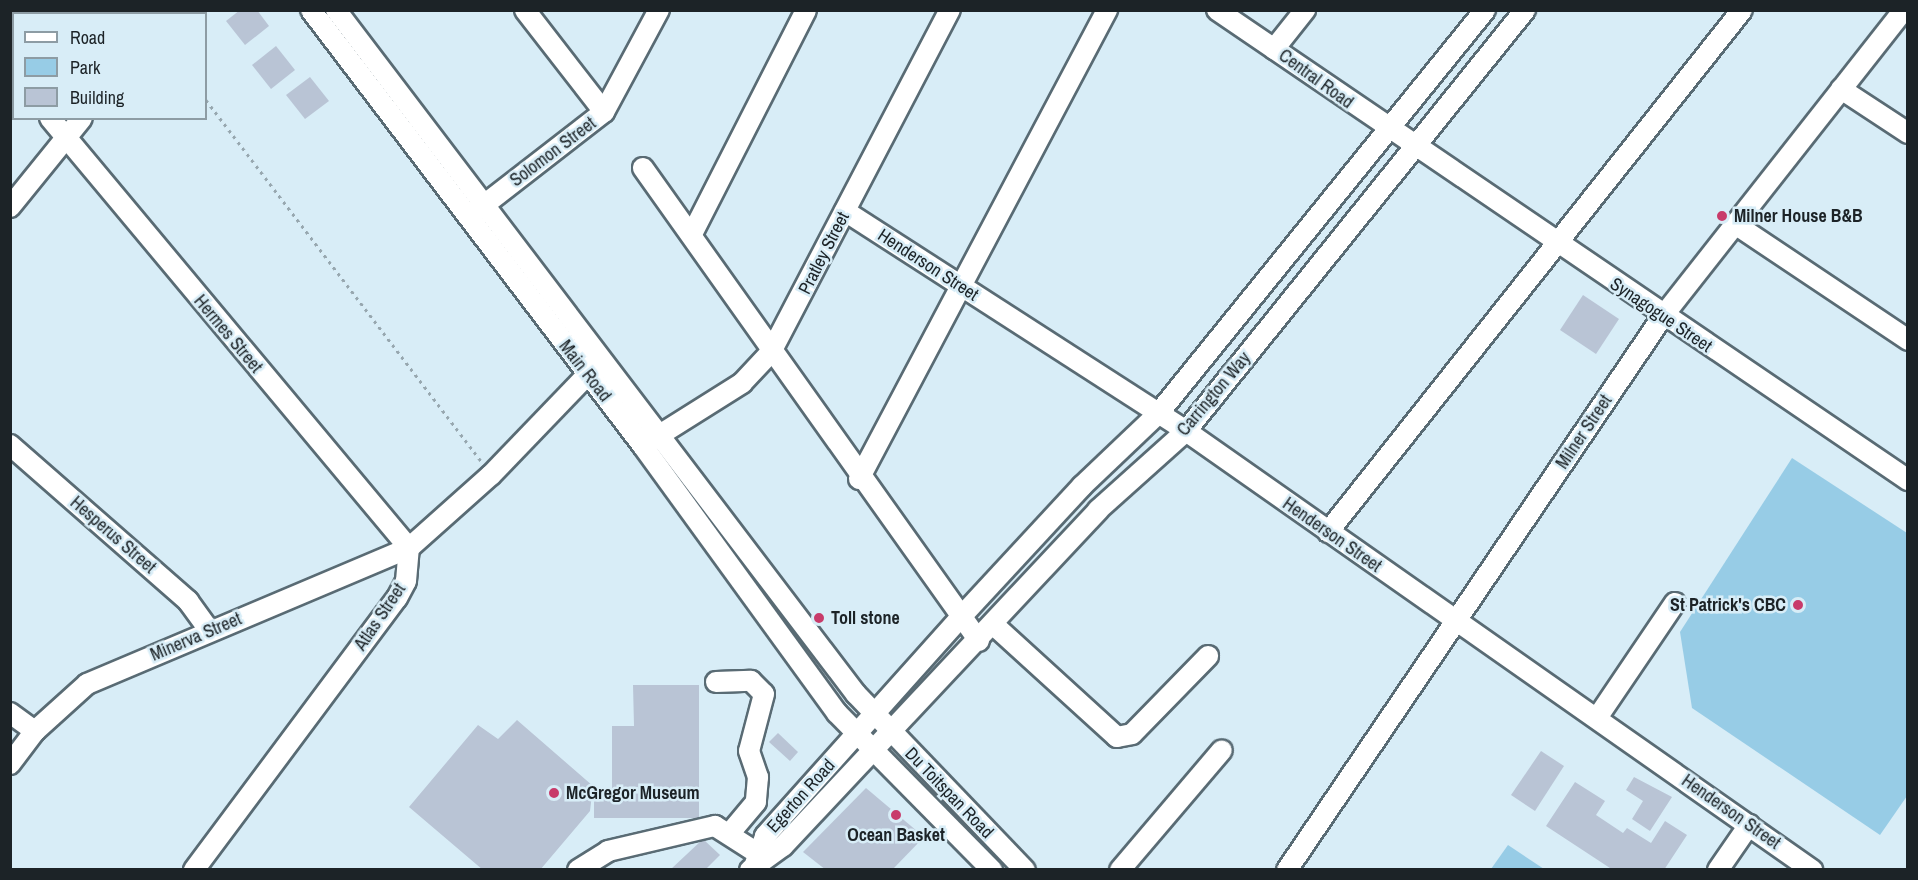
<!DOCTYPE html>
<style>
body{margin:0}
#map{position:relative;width:1918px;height:880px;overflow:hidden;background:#d8edf7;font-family:"Archivo Narrow",sans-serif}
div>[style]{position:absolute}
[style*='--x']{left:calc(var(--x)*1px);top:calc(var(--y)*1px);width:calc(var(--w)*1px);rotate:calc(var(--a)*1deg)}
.green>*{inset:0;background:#97cce6}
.building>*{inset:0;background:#b9c4d5}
.path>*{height:3px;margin-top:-1.5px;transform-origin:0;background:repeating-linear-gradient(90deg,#97a7af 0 3px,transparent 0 7.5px)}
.roads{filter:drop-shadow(2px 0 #596b74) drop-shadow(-2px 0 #596b74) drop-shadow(0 2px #596b74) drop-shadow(0 -2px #596b74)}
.minor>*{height:20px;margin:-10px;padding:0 10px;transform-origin:10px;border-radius:10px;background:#fff}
.dots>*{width:16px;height:16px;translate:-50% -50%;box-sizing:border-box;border:3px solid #d8edf7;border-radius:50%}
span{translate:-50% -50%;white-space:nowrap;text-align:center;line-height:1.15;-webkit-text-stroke:5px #d8edf7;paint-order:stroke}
.street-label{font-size:18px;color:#1c2327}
.poi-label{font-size:18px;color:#1c2327;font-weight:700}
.left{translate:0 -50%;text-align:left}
.right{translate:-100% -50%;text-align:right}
.frame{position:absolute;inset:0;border:12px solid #1c2327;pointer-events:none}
.legend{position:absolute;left:12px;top:12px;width:195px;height:108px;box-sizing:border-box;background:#d8edf7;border:2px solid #8d9ca4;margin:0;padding:8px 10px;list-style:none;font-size:18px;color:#1c2327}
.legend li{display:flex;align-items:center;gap:12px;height:30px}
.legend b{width:30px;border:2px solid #8d9ca4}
</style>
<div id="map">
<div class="green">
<i style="clip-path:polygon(1792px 458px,1907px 533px,1907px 796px,1880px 835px,1692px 708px,1680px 632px)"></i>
<i style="clip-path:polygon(1508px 845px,1544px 869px,1491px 869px)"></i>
</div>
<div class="building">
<i style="clip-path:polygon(240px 10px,257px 10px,269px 26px,245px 45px,226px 21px)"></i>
<i style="clip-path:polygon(276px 46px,295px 70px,271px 89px,252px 65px)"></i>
<i style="clip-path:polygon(310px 77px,329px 101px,305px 119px,286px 95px)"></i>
<i style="clip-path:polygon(1583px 295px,1619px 319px,1596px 354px,1560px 330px)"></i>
<i style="clip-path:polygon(633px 685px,699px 685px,699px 818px,594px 818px,594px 793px,612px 792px,612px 726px,634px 726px)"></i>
<i style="clip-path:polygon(517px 720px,593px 786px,590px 811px,540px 870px,483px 870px,409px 807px,478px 725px,498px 739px)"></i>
<i style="clip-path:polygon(778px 733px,798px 752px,790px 761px,769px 742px)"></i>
<i style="clip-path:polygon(1541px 751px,1564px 766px,1535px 811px,1511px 795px)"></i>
<i style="clip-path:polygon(1634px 777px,1672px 797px,1650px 831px,1632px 819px,1643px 801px,1626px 790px)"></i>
<i style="clip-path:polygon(1575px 782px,1605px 801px,1596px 815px,1623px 833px,1627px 828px,1651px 843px,1665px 821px,1687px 835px,1664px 870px,1613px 870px,1546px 826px)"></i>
<i style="clip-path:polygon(866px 788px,924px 837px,892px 870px,826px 870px,803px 852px)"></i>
<i style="clip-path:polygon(703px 839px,720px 855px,705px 870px,670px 870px)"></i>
</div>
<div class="path">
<i style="--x:134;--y:10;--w:5;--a:53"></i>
<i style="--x:206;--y:100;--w:454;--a:52.7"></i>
</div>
<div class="roads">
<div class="minor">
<i style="--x:311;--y:10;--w:548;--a:52.71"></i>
<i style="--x:643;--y:446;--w:330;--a:54"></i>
<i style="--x:837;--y:713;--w:221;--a:45.4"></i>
<i style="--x:336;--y:10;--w:859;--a:52.76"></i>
<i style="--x:856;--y:694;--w:244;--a:46.2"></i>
<i style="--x:525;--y:10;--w:129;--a:52.2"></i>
<i style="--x:1217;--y:10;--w:836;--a:34.22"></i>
<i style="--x:177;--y:14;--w:6;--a:-45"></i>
<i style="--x:1274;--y:49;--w:50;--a:-51.5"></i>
<i style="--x:10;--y:72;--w:5;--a:37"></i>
<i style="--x:1841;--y:89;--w:80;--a:33.3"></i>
<i style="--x:50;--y:118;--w:560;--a:50.14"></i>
<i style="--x:643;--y:168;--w:580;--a:54.61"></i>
<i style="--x:10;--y:207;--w:114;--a:-51"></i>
<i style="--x:845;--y:211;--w:406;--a:32.8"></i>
<i style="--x:1186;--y:431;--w:765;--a:35.04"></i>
<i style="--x:475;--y:212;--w:163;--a:-37.8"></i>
<i style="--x:604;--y:112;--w:116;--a:-61.7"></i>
<i style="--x:1738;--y:226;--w:205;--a:33.8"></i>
<i style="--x:692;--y:234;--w:251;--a:-63"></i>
<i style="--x:650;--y:441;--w:109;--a:-32.2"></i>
<i style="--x:742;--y:383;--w:42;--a:-46.9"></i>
<i style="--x:771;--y:352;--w:386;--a:-62.4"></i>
<i style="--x:10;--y:445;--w:237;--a:41.2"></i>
<i style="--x:188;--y:601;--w:37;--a:54"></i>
<i style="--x:859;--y:479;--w:531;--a:-62.13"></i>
<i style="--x:1328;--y:532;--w:666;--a:-51.58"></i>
<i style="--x:995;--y:626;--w:165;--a:42.3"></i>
<i style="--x:1117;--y:737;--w:15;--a:-11"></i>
<i style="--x:1132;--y:734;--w:109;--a:-45.7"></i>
<i style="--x:716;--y:682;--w:35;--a:-2"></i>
<i style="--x:751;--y:681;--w:18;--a:45"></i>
<i style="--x:764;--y:694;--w:59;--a:104.7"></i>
<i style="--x:749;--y:751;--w:28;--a:71"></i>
<i style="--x:758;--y:777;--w:25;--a:95"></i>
<i style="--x:756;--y:802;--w:40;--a:130"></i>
<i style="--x:10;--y:713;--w:31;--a:36"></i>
<i style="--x:1597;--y:718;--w:139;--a:-55.9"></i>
<i style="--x:10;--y:764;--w:41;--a:-52.9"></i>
<i style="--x:35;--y:731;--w:70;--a:-42.1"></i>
<i style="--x:87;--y:684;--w:350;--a:-22.9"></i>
<i style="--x:409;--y:548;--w:110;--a:-41.7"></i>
<i style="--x:491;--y:475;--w:153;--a:-46.1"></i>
<i style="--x:755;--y:864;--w:30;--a:-70"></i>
<i style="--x:765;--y:836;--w:291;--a:-48.2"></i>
<i style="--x:959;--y:619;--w:181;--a:-47.2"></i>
<i style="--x:1082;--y:486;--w:105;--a:-43.5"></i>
<i style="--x:1158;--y:414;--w:520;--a:-51.01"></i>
<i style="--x:194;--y:870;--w:339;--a:-53.3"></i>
<i style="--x:397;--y:598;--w:19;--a:-62"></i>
<i style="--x:406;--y:581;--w:33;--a:-85"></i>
<i style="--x:578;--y:870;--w:36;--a:-32"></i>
<i style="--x:608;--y:851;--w:110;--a:-13.2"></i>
<i style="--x:715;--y:826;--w:59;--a:32.6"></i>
<i style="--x:750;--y:870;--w:41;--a:-36"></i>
<i style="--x:783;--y:846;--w:461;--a:-46.8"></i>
<i style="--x:1098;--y:510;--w:118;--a:-41.9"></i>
<i style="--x:1186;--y:431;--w:541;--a:-51.16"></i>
<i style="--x:1120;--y:870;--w:157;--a:-49.6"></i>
<i style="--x:1287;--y:870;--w:670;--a:-55.84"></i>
<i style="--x:1663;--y:316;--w:390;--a:-51.8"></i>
<i style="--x:1718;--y:870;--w:55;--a:-55.4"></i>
</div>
</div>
<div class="dots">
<i style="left:1722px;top:216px;background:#c83b6a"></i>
<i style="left:1798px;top:605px;background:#c83b6a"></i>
<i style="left:819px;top:618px;background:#c83b6a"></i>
<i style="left:554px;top:793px;background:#c83b6a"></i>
<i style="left:896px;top:815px;background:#c83b6a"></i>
</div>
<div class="street-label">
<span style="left:1316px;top:79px;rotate:36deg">Central Road</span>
<span style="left:553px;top:152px;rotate:-37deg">Solomon Street</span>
<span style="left:824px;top:253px;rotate:-63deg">Pratley Street</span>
<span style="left:928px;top:265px;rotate:33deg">Henderson Street</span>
<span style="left:1661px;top:315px;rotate:34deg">Synagogue Street</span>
<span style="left:228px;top:334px;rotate:50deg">Hermes Street</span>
<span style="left:585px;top:371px;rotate:52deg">Main Road</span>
<span style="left:1214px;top:394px;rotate:-50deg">Carrington Way</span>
<span style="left:1584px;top:432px;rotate:-56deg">Milner Street</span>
<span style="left:113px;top:535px;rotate:41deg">Hesperus Street</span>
<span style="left:1332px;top:535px;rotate:35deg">Henderson Street</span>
<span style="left:380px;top:617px;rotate:-56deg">Atlas Street</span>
<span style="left:196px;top:637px;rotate:-23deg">Minerva Street</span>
<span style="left:949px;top:793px;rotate:46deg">Du Toitspan Road</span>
<span style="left:801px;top:796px;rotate:-48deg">Egerton Road</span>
<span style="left:1731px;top:812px;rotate:35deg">Henderson Street</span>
</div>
<div class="poi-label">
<span class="left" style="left:1734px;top:216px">Milner House B&amp;B</span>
<span class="right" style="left:1786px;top:605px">St Patrick's CBC</span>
<span class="left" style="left:831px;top:618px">Toll stone</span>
<span class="left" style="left:566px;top:793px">McGregor Museum</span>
<span style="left:896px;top:835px">Ocean Basket</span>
</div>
<div class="frame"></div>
<ul class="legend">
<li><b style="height:8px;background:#fff"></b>Road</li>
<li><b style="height:16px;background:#97cce6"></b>Park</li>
<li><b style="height:16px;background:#b9c4d5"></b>Building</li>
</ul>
</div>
